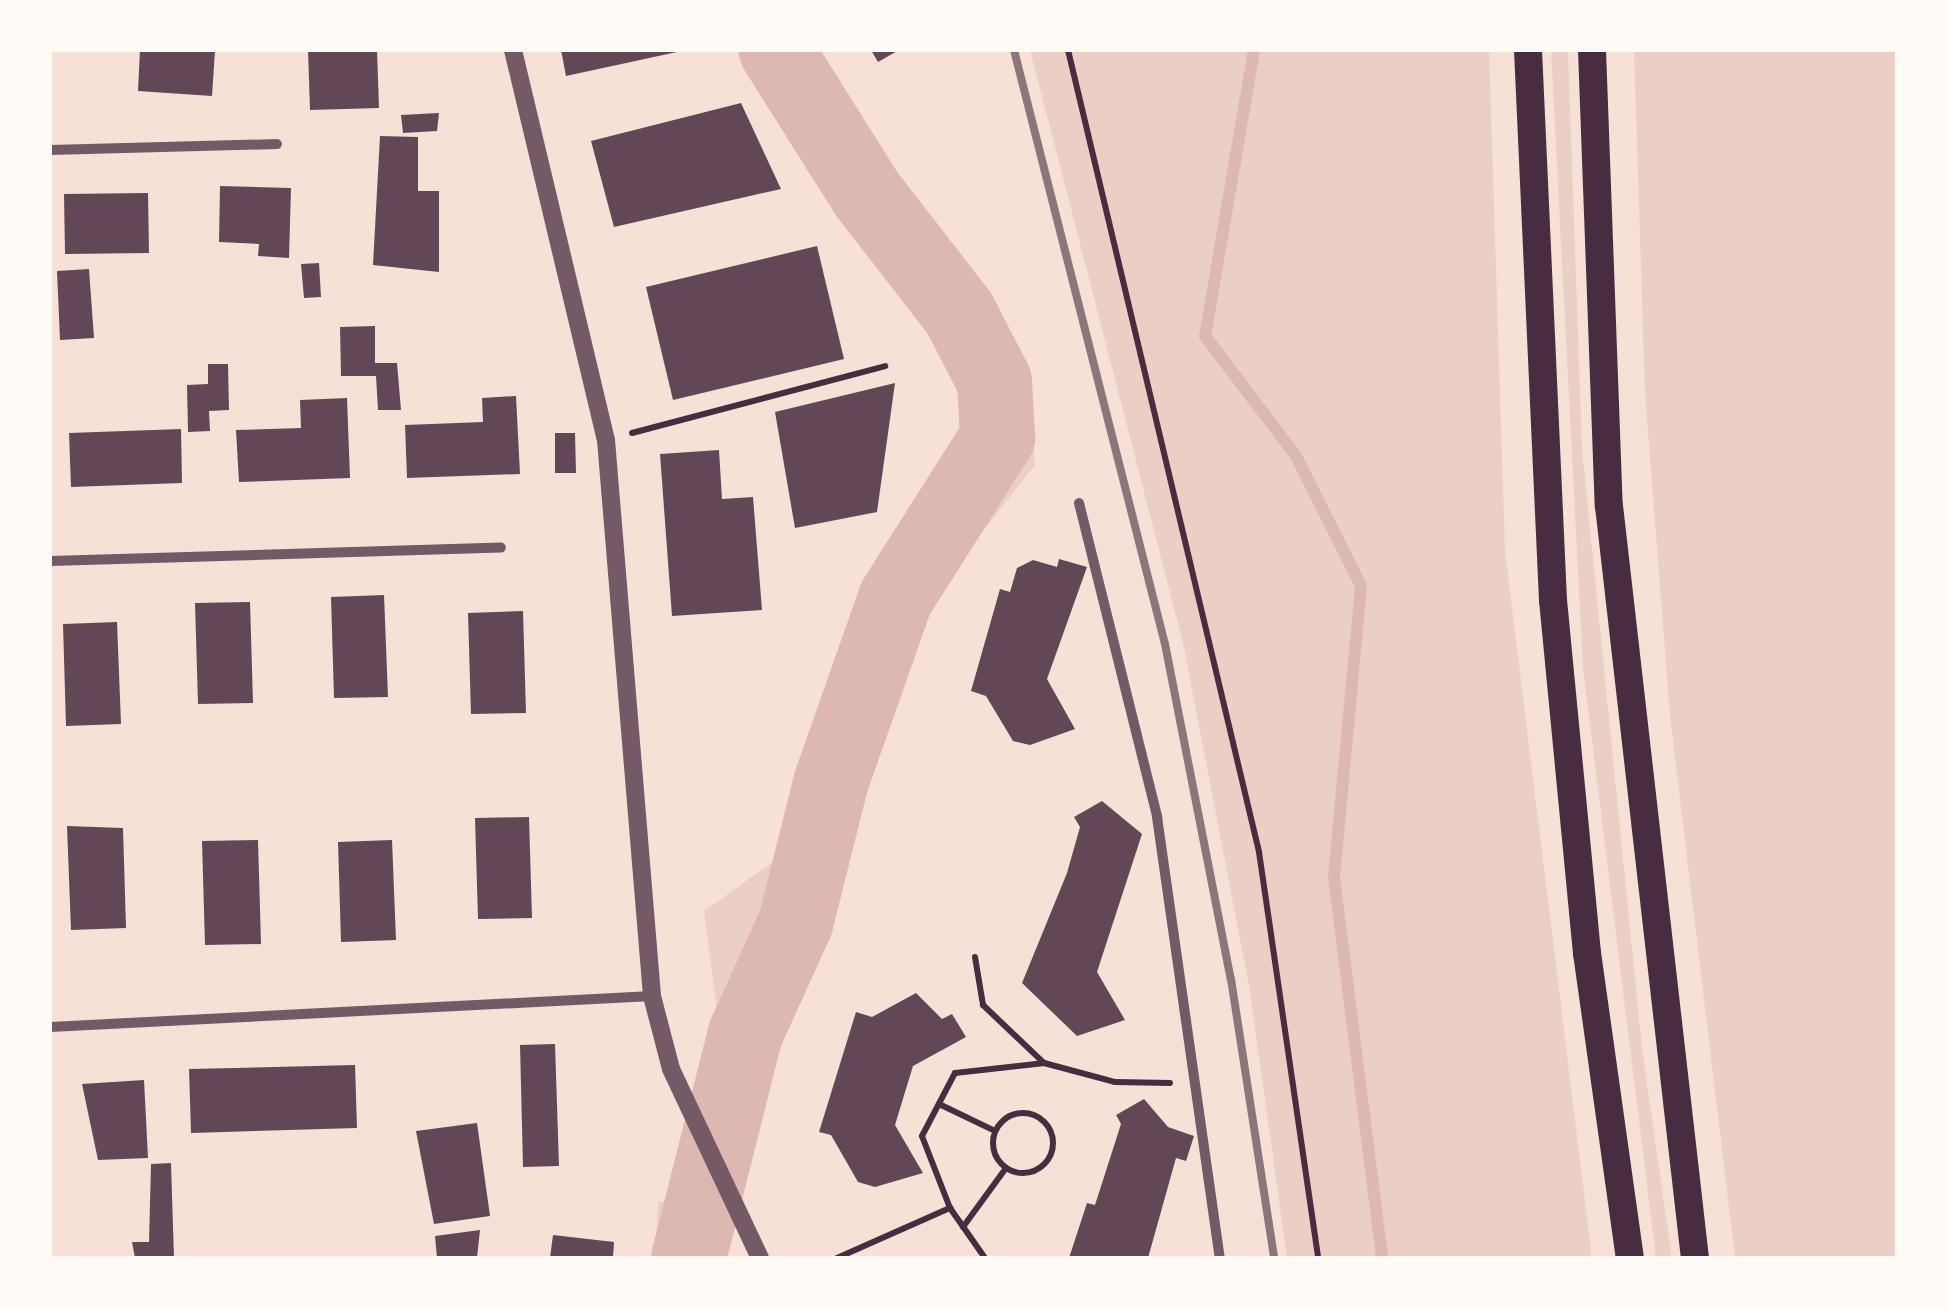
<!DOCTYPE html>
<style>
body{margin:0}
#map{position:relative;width:1947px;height:1308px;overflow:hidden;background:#f7e1d7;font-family:Poppins,sans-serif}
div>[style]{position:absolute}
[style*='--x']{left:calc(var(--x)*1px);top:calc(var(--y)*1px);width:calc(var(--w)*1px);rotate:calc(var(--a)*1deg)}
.green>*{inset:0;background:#ebcfc5}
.stream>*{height:12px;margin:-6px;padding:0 6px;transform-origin:6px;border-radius:6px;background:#dcb8b0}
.river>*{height:75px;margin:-37.5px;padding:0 37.5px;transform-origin:37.5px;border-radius:37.5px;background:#dcb8b0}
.building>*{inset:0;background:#644757}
.path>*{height:6px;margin:-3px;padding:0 3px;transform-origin:3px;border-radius:3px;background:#4a2c40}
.path>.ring{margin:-3px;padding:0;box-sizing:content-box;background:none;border:6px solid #4a2c40;border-radius:50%}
.minor>*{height:10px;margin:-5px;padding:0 5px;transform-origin:5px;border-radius:5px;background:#755966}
.tertiary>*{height:18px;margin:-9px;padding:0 9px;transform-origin:9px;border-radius:9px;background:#755966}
.trunk>*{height:28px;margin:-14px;padding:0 14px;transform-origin:14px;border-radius:14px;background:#4a2c40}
.rail>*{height:8px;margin:-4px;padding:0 4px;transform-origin:4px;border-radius:4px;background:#8f747c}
span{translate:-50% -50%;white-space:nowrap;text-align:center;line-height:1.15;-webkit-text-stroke:8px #fffaf5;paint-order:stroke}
.frame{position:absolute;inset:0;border:52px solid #fffaf5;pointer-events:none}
</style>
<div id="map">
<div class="green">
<i style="clip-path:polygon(761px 50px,808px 50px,1001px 320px,1027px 386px,1035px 465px,874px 670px,830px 870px,754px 1119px,722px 1049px,704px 911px,784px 854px,842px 657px,981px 426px,981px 349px)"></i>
<i style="clip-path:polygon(1030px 50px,1489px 50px,1505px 550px,1592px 1258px,1287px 1258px,1249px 986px,1183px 643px)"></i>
<i style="clip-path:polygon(1551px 50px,1568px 50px,1582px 448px,1642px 1048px,1672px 1258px,1656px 1258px,1583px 668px)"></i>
<i style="clip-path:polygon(1634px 50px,1897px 50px,1897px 1258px,1735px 1258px,1670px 716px,1645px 393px)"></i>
<i style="clip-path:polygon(690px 1198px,720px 1258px,655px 1258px,658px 1202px)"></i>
</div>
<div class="stream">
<i style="--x:1254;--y:50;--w:290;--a:99.7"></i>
<i style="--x:1205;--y:336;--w:151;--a:52.8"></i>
<i style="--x:1296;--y:456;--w:145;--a:63.4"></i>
<i style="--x:1361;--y:586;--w:292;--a:95.3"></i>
<i style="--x:1334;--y:877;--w:384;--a:82.8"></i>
</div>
<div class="river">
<i style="--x:688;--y:1258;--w:232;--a:-75.8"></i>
<i style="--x:745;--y:1033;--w:121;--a:-65.6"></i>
<i style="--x:795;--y:923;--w:147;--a:-75.9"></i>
<i style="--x:831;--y:780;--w:193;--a:-70.6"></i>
<i style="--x:895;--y:598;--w:191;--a:-57.6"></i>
<i style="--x:997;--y:437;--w:56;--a:-93.1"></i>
<i style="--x:994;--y:381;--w:76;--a:-117.2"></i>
<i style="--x:959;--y:313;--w:152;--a:-127.8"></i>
<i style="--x:866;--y:193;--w:169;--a:-122.2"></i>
</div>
<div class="building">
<i style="clip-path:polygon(140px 50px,215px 50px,212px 96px,138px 91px)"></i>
<i style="clip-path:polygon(308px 50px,377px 50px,379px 108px,310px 110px)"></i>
<i style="clip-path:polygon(561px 50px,677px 50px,677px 52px,566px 76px)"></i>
<i style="clip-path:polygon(871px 50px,899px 50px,878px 62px)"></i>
<i style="clip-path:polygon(741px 103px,781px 189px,614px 227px,591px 141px)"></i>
<i style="clip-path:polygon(439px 113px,437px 131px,403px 133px,401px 115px)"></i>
<i style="clip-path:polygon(380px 136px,418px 137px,418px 191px,439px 191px,439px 272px,373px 265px)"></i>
<i style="clip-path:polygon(220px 186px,291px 188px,289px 258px,258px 256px,259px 244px,219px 242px)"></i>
<i style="clip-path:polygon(148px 193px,149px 253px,65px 254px,64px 194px)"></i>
<i style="clip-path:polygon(817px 246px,844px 359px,673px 400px,646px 287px)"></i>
<i style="clip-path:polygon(319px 263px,321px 297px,304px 298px,301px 264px)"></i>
<i style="clip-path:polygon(89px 269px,94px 338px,60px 340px,57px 271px)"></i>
<i style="clip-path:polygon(375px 326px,375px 363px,397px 363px,401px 410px,378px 410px,376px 376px,341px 376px,340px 327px)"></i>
<i style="clip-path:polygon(208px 364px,228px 364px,229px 410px,209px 411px,210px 431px,188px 432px,187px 385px,208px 384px)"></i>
<i style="clip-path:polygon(895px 383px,877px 512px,795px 528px,775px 412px)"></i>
<i style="clip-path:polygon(516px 396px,520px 474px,407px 478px,405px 425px,483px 422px,482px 398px)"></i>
<i style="clip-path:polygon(347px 398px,350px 478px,239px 482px,236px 430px,301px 428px,300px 400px)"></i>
<i style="clip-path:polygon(181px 429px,182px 483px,71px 487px,69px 433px)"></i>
<i style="clip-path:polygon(555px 433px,575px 433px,576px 473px,555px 473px)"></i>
<i style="clip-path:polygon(719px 450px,722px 499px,753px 497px,762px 610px,672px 616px,660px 454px)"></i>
<i style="clip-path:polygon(1059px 559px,1087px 567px,1047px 679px,1075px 729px,1030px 745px,1013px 741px,986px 696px,971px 691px,1000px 589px,1010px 592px,1017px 568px,1033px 560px,1057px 567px)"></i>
<i style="clip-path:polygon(384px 595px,388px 697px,334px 698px,331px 597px)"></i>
<i style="clip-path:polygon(250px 602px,253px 703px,198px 704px,195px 603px)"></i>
<i style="clip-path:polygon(523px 611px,526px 713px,471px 714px,468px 613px)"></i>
<i style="clip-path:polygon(117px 622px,121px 724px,66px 726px,63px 624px)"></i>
<i style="clip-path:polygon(1102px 801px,1142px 834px,1097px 972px,1125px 1020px,1077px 1036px,1022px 983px,1067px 873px,1080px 827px,1074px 817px)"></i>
<i style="clip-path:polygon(529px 817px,532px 918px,478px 919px,475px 818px)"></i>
<i style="clip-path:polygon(67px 826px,123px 828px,126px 928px,71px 930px)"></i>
<i style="clip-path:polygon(258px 840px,261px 944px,205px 945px,202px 841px)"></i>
<i style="clip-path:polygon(392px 840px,396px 940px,341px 942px,338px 842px)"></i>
<i style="clip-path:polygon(916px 993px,942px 1019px,952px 1014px,966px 1037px,913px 1066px,895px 1125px,923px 1173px,875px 1187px,858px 1182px,831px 1135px,819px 1132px,856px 1012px,872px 1017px)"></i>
<i style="clip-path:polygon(555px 1044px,559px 1166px,523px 1167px,520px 1045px)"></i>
<i style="clip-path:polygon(355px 1065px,357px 1128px,191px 1133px,189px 1069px)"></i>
<i style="clip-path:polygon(144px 1080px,148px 1158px,98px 1160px,82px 1084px)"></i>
<i style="clip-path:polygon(1144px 1099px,1168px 1127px,1194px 1136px,1186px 1161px,1176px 1158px,1148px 1258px,1069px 1258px,1087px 1203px,1095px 1205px,1121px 1124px,1116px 1115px)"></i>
<i style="clip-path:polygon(477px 1123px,490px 1216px,434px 1224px,416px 1131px)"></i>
<i style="clip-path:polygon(171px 1163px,174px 1258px,135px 1258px,132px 1242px,149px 1242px,151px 1164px)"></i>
<i style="clip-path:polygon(480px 1230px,477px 1258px,437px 1258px,435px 1236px)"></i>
<i style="clip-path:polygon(553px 1235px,614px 1242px,613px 1258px,550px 1258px)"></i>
</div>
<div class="path">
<i style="--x:1068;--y:50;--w:824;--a:76.6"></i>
<i style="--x:1259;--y:852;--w:410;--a:81.7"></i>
<i style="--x:632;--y:433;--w:262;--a:-14.8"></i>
<i style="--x:975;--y:957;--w:49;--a:80.5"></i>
<i style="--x:983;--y:1005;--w:84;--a:43.6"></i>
<i style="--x:939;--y:1104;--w:62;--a:25.7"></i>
<i class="ring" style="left:993px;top:1113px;width:54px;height:54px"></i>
<i style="--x:950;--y:1208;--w:61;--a:55"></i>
<i style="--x:963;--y:1227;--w:73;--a:-53.9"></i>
<i style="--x:837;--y:1258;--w:124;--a:-23.9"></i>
<i style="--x:950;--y:1208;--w:77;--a:-111.3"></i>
<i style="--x:922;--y:1136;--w:71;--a:-62.4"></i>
<i style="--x:955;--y:1073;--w:90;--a:-6.4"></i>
<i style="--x:1044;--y:1063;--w:73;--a:15"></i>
<i style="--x:1115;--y:1082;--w:55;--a:1"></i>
</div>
<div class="minor">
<i style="--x:50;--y:150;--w:227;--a:-1.5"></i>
<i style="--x:1079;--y:503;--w:324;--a:76"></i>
<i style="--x:1157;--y:817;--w:445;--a:81.9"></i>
<i style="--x:50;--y:561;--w:451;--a:-1.7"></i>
<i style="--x:50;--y:1027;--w:603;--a:-2.95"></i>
</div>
<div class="tertiary">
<i style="--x:513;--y:50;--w:401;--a:76.6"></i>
<i style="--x:606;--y:440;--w:558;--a:85.27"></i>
<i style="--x:652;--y:996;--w:75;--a:75.4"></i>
<i style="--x:671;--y:1069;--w:209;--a:64.8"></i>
</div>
<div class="trunk">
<i style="--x:1528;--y:50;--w:551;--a:87.4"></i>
<i style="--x:1553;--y:600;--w:355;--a:84.5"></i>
<i style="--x:1587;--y:953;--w:308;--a:82"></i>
<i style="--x:1592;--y:50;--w:456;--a:87.9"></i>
<i style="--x:1609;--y:506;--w:757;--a:83.48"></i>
</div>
<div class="rail">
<i style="--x:1014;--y:50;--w:613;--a:75.74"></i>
<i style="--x:1165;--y:644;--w:341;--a:78.9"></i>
<i style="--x:1231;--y:979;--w:282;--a:81.2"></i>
</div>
<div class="frame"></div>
</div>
